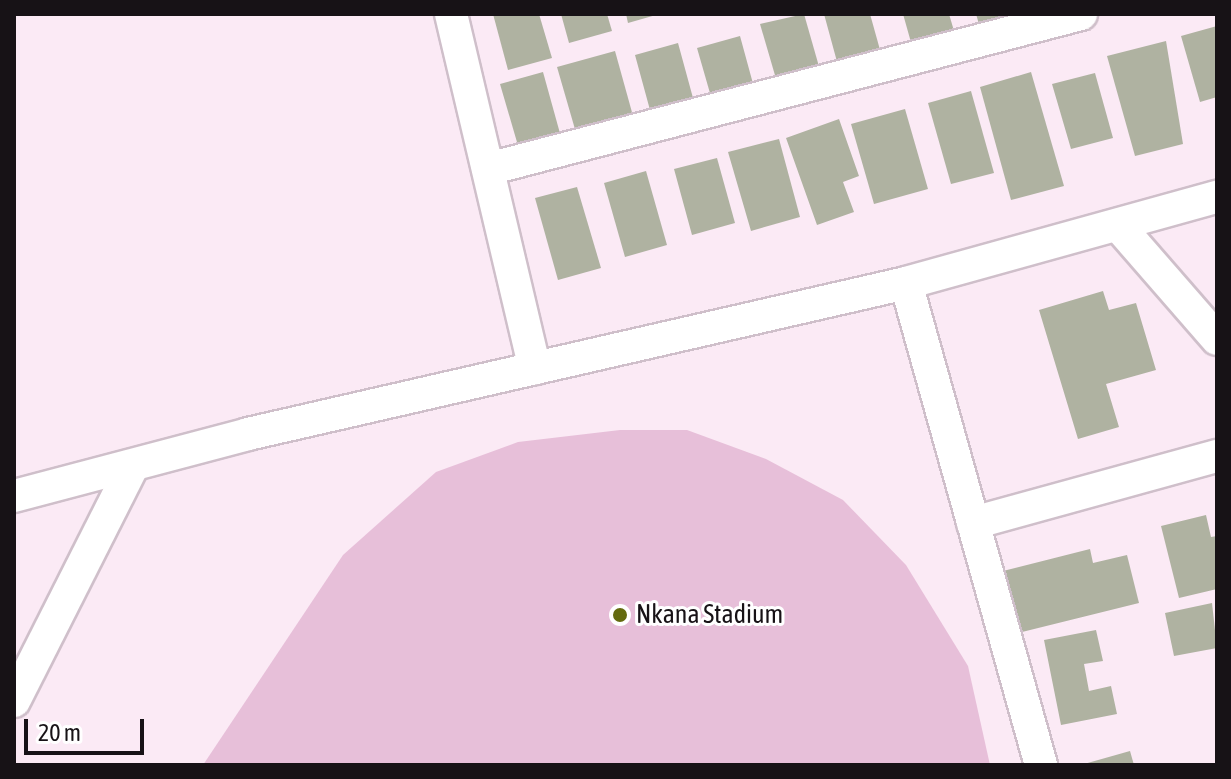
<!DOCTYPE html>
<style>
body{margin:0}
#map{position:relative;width:1231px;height:779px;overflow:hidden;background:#fbeaf5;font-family:"Asap Condensed",sans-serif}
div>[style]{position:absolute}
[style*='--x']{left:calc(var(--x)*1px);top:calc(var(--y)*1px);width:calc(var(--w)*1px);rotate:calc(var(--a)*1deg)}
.green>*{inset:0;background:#e7bfd9}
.building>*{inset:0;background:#afb2a1}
.roads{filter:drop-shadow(2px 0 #cfbfca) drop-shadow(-2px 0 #cfbfca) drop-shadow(0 2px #cfbfca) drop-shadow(0 -2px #cfbfca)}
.street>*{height:32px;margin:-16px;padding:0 16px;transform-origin:16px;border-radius:16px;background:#fff}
.dots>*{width:22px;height:22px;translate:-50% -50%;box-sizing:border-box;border:4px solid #fff;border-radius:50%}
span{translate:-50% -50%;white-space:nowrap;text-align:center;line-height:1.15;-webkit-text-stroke:6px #fff;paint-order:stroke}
.poi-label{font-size:26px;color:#171216}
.left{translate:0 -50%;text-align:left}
.frame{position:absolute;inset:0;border:16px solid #171216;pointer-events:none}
.scale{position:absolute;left:24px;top:719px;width:120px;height:36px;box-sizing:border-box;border:4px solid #171216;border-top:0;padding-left:10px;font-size:24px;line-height:28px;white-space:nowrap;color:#171216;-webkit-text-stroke:6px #fff;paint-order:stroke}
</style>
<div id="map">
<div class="green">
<i style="clip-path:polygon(620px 430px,687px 430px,766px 459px,843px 500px,906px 565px,968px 666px,990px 765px,203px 765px,343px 555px,436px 472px,518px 442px)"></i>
</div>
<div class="building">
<i style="clip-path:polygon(493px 14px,539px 14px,552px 58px,508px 70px)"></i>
<i style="clip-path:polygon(561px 14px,607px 14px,612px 31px,569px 43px)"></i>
<i style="clip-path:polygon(626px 14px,656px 14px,656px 15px,628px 23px)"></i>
<i style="clip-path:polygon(804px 14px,822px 77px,779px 89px,760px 24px)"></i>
<i style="clip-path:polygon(824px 14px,870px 14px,882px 57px,839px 69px)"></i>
<i style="clip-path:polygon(903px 14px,949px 14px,957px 41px,914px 53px)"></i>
<i style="clip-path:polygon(976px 14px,1022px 14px,984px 41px)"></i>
<i style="clip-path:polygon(1217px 26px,1217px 97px,1200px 102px,1181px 36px)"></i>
<i style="clip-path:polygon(740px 36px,758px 102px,716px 114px,697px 48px)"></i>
<i style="clip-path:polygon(1166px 41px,1183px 144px,1135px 156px,1107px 56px)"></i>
<i style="clip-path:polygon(678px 43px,696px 109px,653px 121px,635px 55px)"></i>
<i style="clip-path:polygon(615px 51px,638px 134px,581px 150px,557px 67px)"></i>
<i style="clip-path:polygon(543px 72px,561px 137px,519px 149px,500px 84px)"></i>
<i style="clip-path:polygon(1031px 72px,1064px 186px,1011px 200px,980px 87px)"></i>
<i style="clip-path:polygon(1095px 73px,1113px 138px,1071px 149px,1052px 84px)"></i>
<i style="clip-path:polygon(971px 91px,994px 173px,951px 184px,928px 103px)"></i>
<i style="clip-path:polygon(905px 109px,928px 189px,874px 204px,851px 124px)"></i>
<i style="clip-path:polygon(839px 119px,859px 176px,843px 182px,854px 212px,817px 225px,786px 138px)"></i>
<i style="clip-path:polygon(779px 139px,800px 217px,751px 231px,728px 152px)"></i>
<i style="clip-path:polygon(717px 158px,735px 223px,692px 235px,674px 169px)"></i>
<i style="clip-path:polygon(646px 171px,667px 245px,625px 257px,604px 183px)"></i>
<i style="clip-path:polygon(577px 187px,601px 268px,558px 280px,535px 198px)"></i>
<i style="clip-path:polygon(1103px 291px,1109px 310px,1136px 303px,1156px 370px,1106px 384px,1119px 427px,1078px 439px,1039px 310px)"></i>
<i style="clip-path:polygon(1206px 515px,1211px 537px,1217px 536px,1217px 589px,1179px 598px,1161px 526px)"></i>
<i style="clip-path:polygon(1090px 549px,1093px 563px,1127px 555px,1139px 603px,1014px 634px,999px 572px)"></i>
<i style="clip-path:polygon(1212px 603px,1217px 648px,1174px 656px,1165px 613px)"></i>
<i style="clip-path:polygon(1096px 630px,1103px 661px,1084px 664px,1089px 691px,1111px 686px,1117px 714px,1061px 725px,1044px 640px)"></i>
<i style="clip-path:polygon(1130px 751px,1134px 765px,1084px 765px,1084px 764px)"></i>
</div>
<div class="roads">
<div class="street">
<i style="--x:451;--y:14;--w:364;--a:76.7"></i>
<i style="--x:488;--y:169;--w:613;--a:-14.65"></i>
<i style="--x:1118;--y:225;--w:151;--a:49"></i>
<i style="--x:906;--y:283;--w:501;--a:74.35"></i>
<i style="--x:14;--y:496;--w:242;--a:-14.8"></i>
<i style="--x:248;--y:434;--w:675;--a:-12.92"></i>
<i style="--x:906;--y:283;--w:323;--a:-15.5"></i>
<i style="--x:973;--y:523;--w:253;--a:-15.4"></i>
<i style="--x:14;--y:701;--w:262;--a:-63.2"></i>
</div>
</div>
<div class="dots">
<i style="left:620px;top:615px;background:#636a0e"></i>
</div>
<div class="poi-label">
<span class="left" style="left:636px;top:615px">Nkana Stadium</span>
</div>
<div class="frame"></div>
<div class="scale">20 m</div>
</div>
